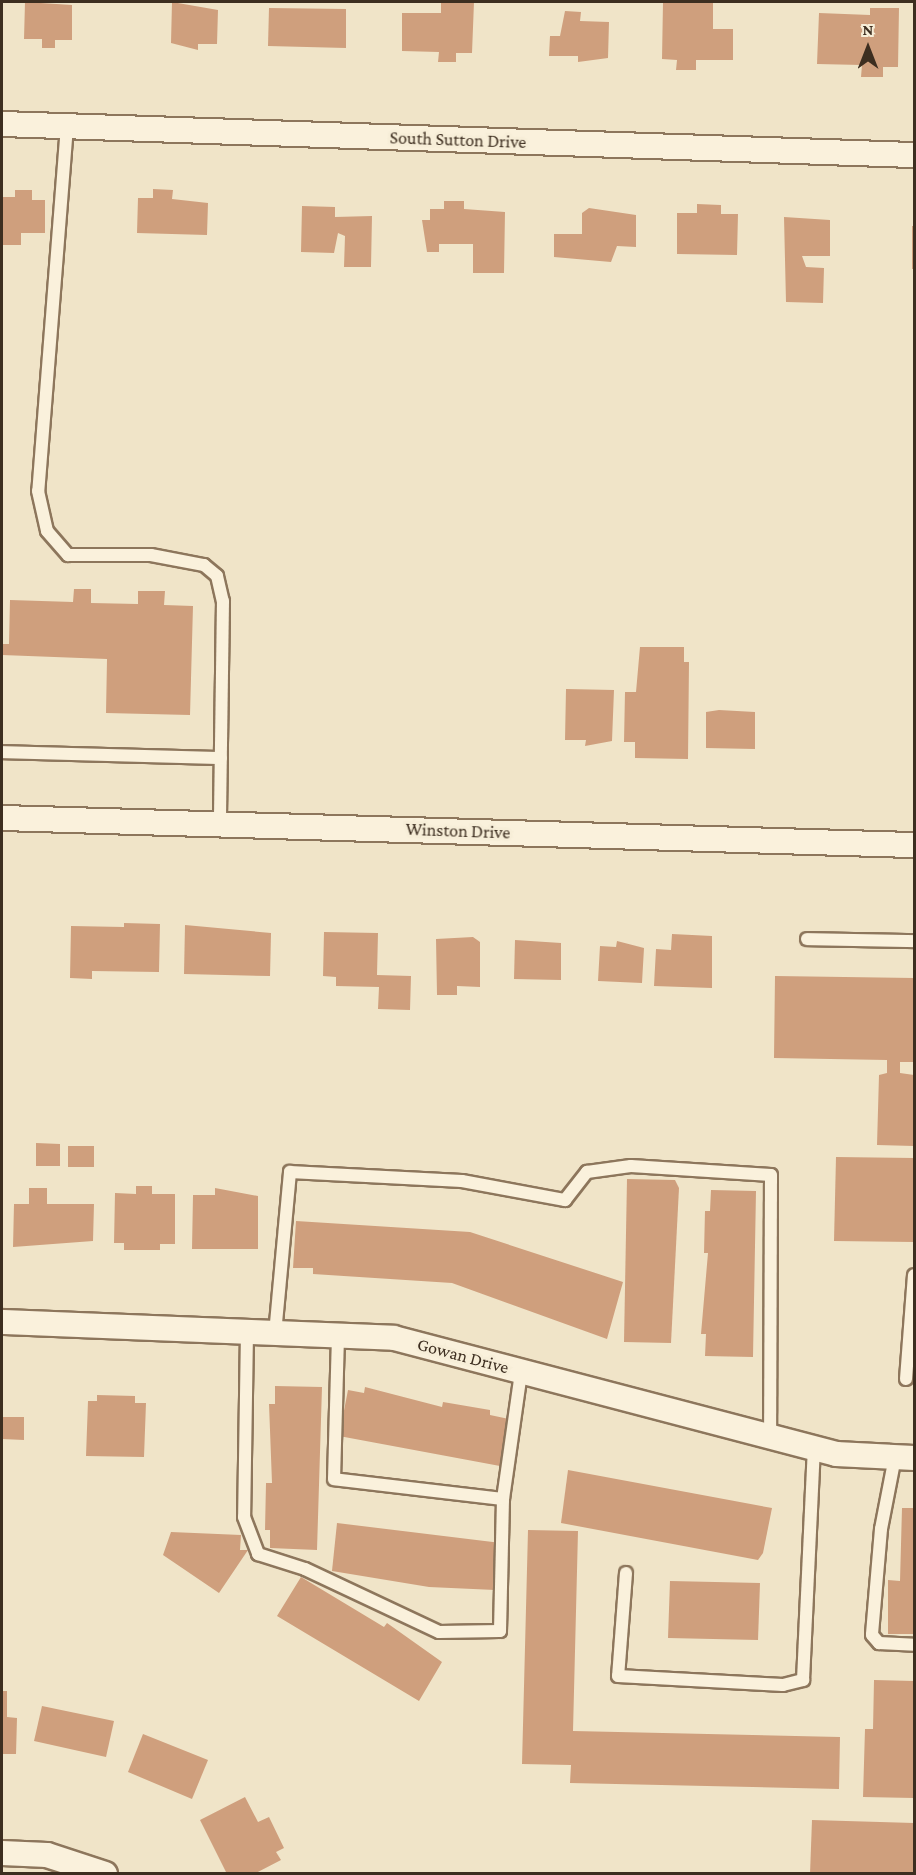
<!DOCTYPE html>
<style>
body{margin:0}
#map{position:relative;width:916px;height:1875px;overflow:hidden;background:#f0e4c8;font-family:"Crimson Pro",serif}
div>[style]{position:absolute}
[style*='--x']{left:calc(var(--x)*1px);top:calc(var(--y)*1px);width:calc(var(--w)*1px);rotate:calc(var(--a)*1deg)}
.building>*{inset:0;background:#cf9f7d}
.roads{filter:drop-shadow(2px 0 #8d765c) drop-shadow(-2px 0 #8d765c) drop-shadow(0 2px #8d765c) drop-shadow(0 -2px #8d765c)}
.service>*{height:12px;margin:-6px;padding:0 6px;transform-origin:6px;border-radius:6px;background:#faf1dc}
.minor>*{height:24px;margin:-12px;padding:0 12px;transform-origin:12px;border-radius:12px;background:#faf1dc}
span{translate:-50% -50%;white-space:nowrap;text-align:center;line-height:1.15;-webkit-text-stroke:6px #f7eed8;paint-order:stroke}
.street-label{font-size:18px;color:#3d2e20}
.frame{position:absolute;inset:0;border:3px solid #3d2e20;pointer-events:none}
.north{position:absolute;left:838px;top:18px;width:60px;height:60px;-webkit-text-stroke:4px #f7eed8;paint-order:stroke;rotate:0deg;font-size:16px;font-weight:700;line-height:24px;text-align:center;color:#3d2e20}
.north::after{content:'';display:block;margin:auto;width:21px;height:27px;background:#3d2e20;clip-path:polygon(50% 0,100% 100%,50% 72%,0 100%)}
</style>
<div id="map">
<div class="building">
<i style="clip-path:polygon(25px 2px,72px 5px,72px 40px,55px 40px,55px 48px,42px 48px,42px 39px,24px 39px)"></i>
<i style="clip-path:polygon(172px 2px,218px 10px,217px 44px,198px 44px,198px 50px,171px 43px)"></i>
<i style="clip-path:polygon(441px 2px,474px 2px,472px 53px,456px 53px,456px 62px,438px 62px,439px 52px,402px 51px,402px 13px,441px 13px)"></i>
<i style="clip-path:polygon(663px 2px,713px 2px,713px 29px,733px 29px,733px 60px,696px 60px,696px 70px,676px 70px,677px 60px,662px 59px)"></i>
<i style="clip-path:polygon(269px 8px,346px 9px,346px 48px,268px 46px)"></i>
<i style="clip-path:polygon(870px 8px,899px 8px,898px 67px,883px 67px,883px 77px,861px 77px,862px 65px,817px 64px,819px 13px,870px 15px)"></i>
<i style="clip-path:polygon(565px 11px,581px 12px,580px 21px,609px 22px,608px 58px,578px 62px,578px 56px,549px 56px,550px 36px,560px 36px)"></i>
<i style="clip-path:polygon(153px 189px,173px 190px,172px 199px,208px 203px,207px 235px,137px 233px,138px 198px,153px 198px)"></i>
<i style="clip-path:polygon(15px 190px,32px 190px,32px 200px,45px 200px,45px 233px,21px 233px,21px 245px,2px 245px,2px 197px,15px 197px)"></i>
<i style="clip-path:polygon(444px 201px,464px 201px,464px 209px,505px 212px,504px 273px,473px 273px,473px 244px,439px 244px,439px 252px,427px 252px,422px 220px,430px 220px,430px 209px,444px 209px)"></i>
<i style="clip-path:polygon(697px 204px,721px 205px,721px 214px,738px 214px,737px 255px,677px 254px,677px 213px,697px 213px)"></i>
<i style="clip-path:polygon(302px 206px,335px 207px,335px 217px,372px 216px,371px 267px,344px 267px,345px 236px,338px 233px,334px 253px,301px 252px)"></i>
<i style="clip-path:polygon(589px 208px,636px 215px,636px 247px,617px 246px,611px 262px,554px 257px,554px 234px,582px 234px,582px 213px)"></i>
<i style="clip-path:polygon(784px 217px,830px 220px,830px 256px,802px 256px,806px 267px,824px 268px,823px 303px,786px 302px)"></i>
<i style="clip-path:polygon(912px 226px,914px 226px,914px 269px,912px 269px)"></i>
<i style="clip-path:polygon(74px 589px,91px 589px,91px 603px,138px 604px,138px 591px,165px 591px,164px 605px,193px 606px,190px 715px,106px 713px,107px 659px,2px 655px,2px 644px,9px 644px,10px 600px,73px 602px)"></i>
<i style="clip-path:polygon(640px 647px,684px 647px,684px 662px,689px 662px,688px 759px,635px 758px,635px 742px,624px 742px,625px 692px,636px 692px)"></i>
<i style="clip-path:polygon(566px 689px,614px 690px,612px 741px,585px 746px,586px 740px,565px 740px)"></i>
<i style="clip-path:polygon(719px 710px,755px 712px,755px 749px,706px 748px,706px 712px)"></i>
<i style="clip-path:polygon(124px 923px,160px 924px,159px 972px,92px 971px,92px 979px,70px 978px,71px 926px,124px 927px)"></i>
<i style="clip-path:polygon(185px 925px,271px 933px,270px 976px,184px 974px)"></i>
<i style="clip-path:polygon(324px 932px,378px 933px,377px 975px,411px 976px,410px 1010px,378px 1009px,379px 987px,336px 986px,336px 977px,323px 976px)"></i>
<i style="clip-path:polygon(672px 934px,712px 936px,712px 988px,654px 986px,656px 949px,671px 950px)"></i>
<i style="clip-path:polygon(473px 937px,480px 942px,480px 987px,457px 986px,457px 995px,437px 995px,436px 939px)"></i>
<i style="clip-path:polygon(515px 940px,561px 943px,561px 980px,514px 979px)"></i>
<i style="clip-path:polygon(617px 941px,644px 948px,642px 983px,598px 981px,600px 946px,616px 947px)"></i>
<i style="clip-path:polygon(775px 976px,914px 978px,914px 1062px,900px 1062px,900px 1073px,914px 1075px,914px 1146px,877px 1145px,879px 1075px,887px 1073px,887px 1060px,774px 1058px)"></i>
<i style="clip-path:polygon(36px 1143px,60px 1144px,60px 1166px,36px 1166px)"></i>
<i style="clip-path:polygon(68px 1146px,94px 1146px,94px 1167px,68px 1167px)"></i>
<i style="clip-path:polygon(836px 1157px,914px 1158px,914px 1242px,834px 1241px)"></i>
<i style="clip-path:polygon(627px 1179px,675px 1180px,679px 1188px,671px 1343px,624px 1342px)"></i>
<i style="clip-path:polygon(136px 1186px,152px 1186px,152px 1194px,175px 1194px,175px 1244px,160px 1244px,160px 1250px,124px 1250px,124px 1243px,114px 1243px,115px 1193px,136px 1194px)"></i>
<i style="clip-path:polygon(29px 1188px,47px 1188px,47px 1204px,94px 1204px,93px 1241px,13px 1247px,14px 1204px,29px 1204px)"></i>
<i style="clip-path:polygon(215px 1188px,258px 1196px,258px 1249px,192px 1249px,193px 1195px,215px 1195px)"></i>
<i style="clip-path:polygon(711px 1190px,756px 1191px,753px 1357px,705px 1356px,706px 1334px,701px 1334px,708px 1253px,704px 1253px,705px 1211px,710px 1211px)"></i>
<i style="clip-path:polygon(296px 1221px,470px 1232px,623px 1282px,607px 1339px,452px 1283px,313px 1274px,313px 1268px,293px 1268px)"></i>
<i style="clip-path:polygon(275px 1386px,322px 1387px,317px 1550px,270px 1548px,270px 1530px,265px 1530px,266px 1483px,272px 1483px,269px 1404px,275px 1404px)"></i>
<i style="clip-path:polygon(365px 1387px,442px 1407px,443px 1402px,490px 1410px,490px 1415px,509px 1419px,500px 1466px,339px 1436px,348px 1390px,364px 1393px)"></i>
<i style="clip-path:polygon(97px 1395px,135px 1396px,135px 1403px,146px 1403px,144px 1457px,86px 1456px,88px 1401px,97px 1401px)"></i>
<i style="clip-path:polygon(2px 1417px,24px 1417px,24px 1440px,2px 1439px)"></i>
<i style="clip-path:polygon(568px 1470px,772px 1508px,763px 1553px,758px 1560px,561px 1523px)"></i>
<i style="clip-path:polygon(902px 1508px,914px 1508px,914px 1634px,888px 1634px,888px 1580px,900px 1581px)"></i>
<i style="clip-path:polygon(337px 1523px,501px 1543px,495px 1590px,429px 1587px,332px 1571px)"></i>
<i style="clip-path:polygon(528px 1530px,578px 1531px,573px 1731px,840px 1737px,839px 1789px,570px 1783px,571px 1765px,522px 1764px)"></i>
<i style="clip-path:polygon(171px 1532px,241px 1535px,240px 1550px,248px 1550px,219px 1593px,163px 1555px)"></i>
<i style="clip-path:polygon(301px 1577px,384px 1627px,387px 1623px,442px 1662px,419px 1701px,277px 1616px)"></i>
<i style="clip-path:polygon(670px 1581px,760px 1583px,758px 1640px,668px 1638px)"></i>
<i style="clip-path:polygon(874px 1680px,914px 1681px,914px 1798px,863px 1797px,865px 1729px,873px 1729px)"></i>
<i style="clip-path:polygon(2px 1691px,7px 1691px,7px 1717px,17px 1718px,16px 1754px,2px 1754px)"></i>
<i style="clip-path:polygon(42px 1706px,114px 1721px,106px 1757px,34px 1741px)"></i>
<i style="clip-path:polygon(143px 1734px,208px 1760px,192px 1799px,128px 1772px)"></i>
<i style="clip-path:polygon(245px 1797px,258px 1822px,269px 1817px,284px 1848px,276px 1852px,281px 1860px,254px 1874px,227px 1874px,200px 1820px)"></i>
<i style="clip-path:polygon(812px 1820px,914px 1823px,914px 1874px,810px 1874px)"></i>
</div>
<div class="roads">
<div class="service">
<i style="--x:67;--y:126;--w:366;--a:94.5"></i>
<i style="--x:38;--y:491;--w:41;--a:77.3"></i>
<i style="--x:47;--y:531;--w:32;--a:49"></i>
<i style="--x:68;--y:555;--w:83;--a:0"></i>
<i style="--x:151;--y:555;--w:54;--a:10.7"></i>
<i style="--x:204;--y:565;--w:17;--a:40"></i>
<i style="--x:217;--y:576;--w:26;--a:77"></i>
<i style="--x:223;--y:601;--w:224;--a:90.8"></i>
<i style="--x:2;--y:752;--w:219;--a:1.6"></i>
<i style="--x:807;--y:939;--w:107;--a:1.1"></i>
<i style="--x:247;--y:1332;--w:185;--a:90.9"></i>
<i style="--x:244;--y:1517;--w:40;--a:69"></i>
<i style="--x:258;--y:1554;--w:49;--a:17.7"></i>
<i style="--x:305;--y:1569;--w:148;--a:25.2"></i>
<i style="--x:439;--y:1632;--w:61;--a:-0.9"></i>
<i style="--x:500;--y:1631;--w:132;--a:-88.7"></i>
<i style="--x:503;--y:1499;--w:170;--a:-173.3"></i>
<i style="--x:334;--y:1479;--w:143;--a:-88.4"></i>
<i style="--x:275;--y:1334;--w:163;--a:-84.7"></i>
<i style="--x:290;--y:1172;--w:172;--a:3"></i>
<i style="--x:462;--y:1181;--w:105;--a:10.5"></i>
<i style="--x:565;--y:1200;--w:36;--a:-52"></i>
<i style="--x:587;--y:1172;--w:44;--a:-7.8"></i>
<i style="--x:631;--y:1166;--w:140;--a:3.7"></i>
<i style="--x:771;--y:1175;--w:262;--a:90.2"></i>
<i style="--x:906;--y:1379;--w:104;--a:-85.6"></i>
<i style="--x:895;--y:1457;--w:73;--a:101"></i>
<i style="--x:881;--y:1529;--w:106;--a:94.9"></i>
<i style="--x:872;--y:1635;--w:11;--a:49"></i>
<i style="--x:879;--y:1643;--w:35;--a:3"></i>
<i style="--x:503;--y:1499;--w:128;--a:-81.9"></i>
<i style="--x:626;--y:1573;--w:103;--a:94.4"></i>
<i style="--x:618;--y:1676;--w:165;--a:3.1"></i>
<i style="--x:783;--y:1685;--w:21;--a:-14"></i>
<i style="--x:803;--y:1680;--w:231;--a:-87.3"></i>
</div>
<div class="minor">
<i style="--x:2;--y:124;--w:913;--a:1.95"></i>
<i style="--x:2;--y:818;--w:912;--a:1.7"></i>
<i style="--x:2;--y:1322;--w:392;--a:2.3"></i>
<i style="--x:394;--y:1338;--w:457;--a:14.7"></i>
<i style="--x:836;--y:1454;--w:78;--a:2.9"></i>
<i style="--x:2;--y:1853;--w:45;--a:2.5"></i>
<i style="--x:47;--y:1855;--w:61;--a:18.1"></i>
</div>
</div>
<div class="street-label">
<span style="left:458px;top:140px;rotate:2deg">South Sutton Drive</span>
<span style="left:458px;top:831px;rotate:2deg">Winston Drive</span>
<span style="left:463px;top:1356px;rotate:15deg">Gowan Drive</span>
</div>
<div class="frame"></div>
<div class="north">N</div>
</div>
